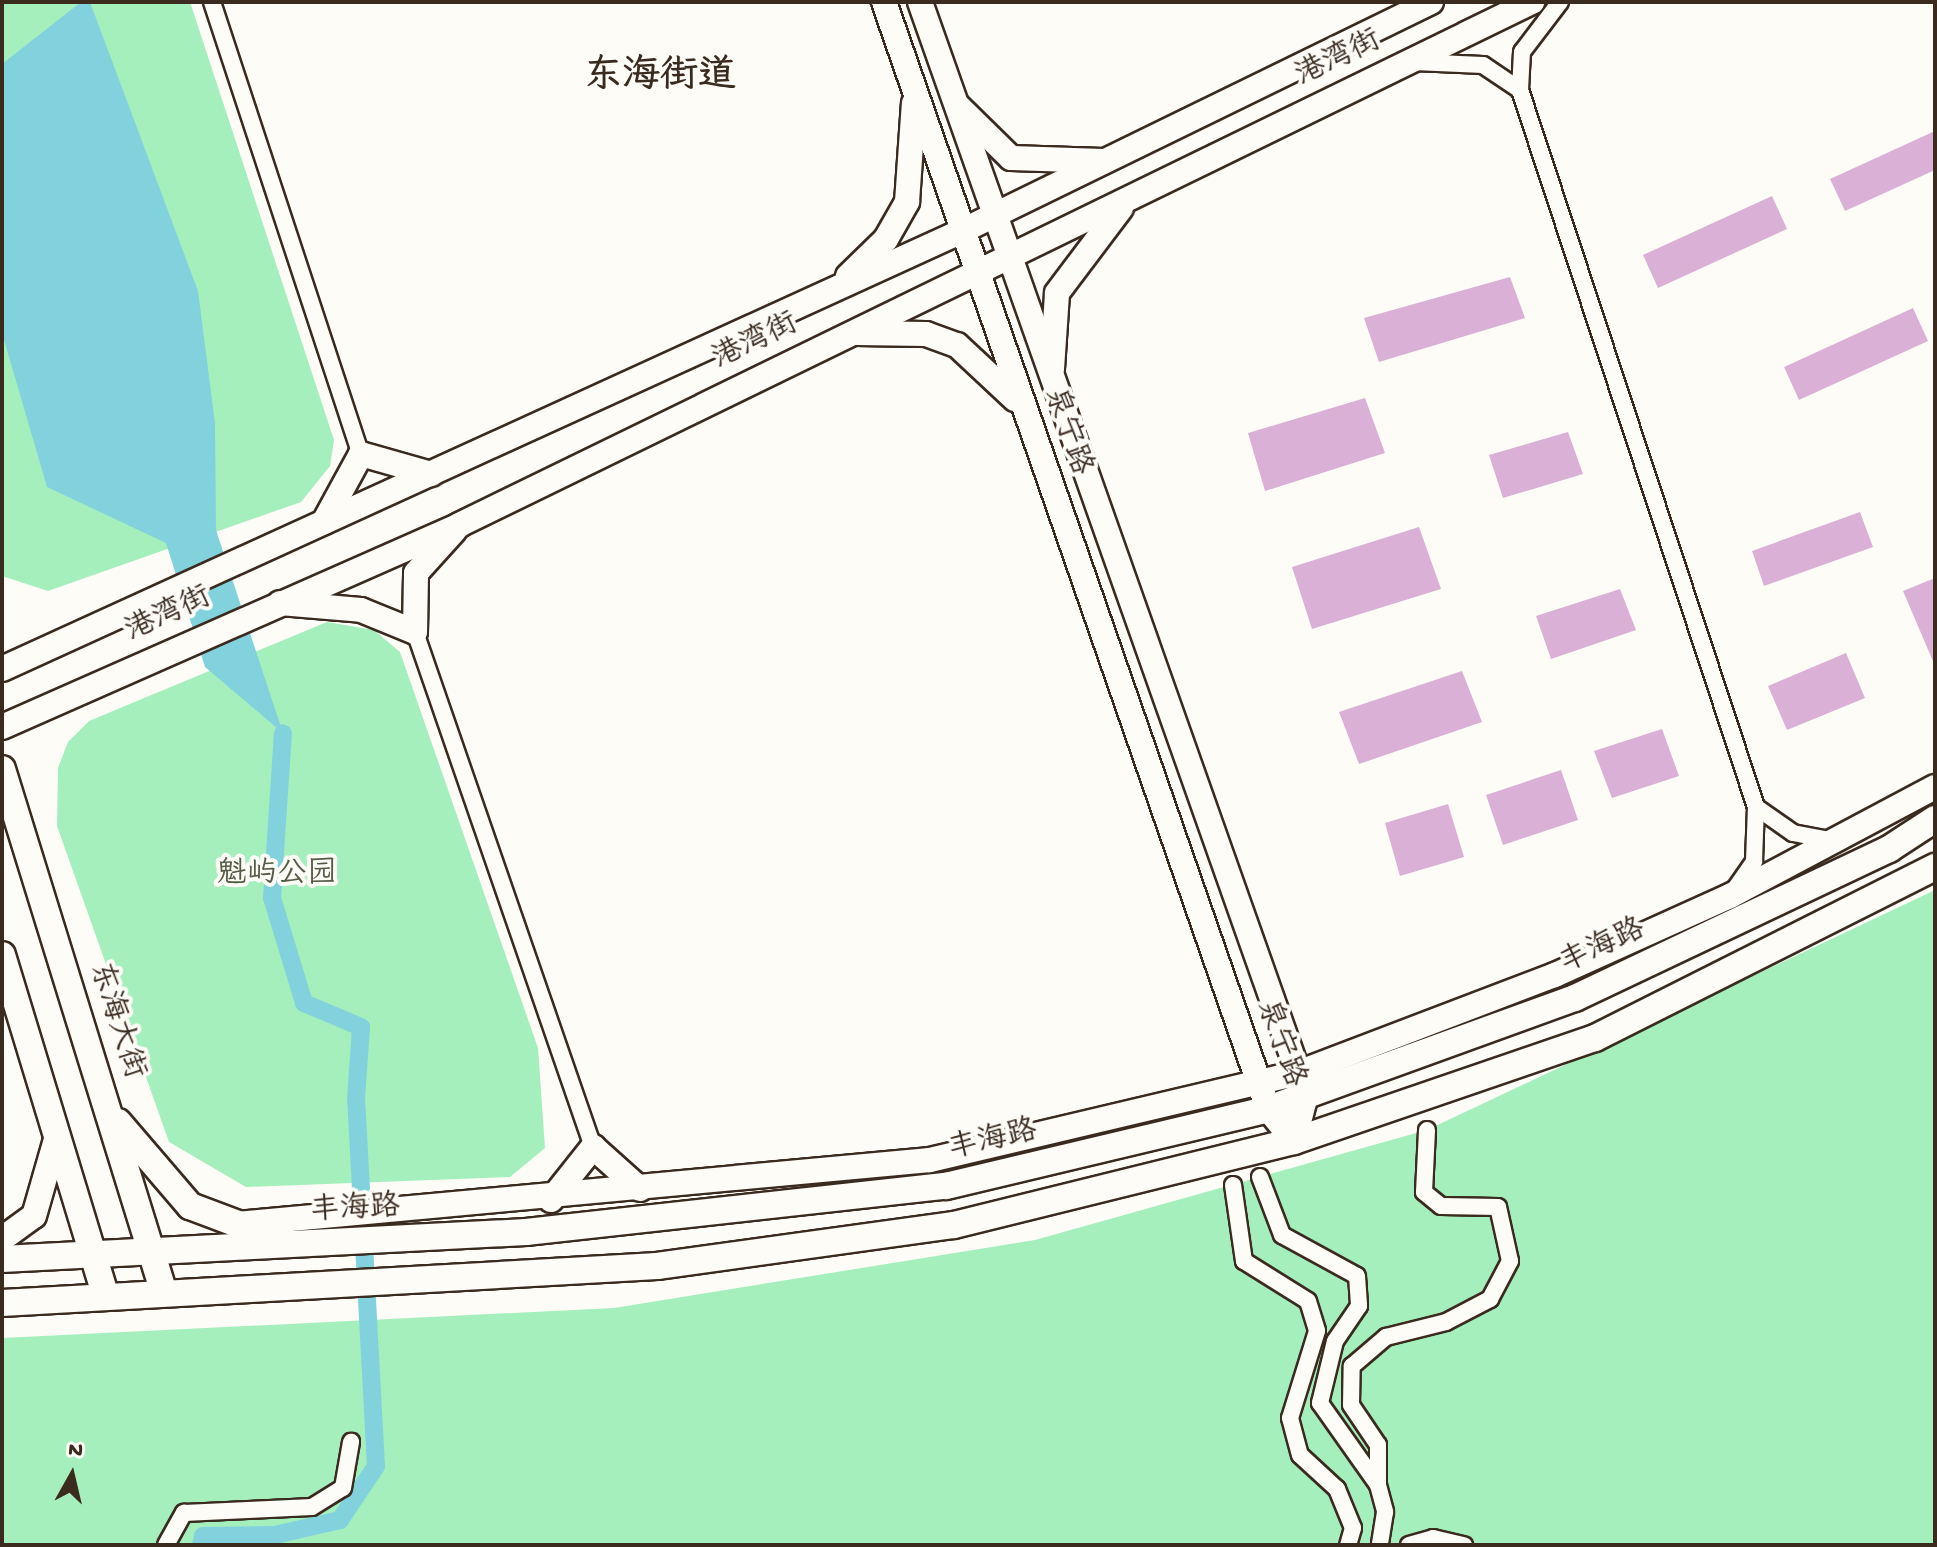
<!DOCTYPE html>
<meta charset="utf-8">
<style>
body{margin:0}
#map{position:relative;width:1937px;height:1547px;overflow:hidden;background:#fdfcf7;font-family:"Gochi Hand","LXGW WenKai TC",sans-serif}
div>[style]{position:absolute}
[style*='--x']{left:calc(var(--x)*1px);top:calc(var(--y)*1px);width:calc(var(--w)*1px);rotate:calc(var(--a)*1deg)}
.green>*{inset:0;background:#a5efbd}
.water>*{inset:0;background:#82d2dd}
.canal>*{height:18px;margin:-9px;padding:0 9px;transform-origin:9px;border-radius:9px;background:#82d2dd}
.building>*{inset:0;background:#dab0d6}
.roads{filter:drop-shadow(2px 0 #3b2a1e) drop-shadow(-2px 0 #3b2a1e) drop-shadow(0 2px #3b2a1e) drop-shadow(0 -2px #3b2a1e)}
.street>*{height:16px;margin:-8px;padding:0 8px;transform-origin:8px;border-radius:8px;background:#fdfcf7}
.secondary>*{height:24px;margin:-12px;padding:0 12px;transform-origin:12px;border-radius:12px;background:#fdfcf7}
.primary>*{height:26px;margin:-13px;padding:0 13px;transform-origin:13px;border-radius:13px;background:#fdfcf7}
span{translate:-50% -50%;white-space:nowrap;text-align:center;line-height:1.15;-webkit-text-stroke:8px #fdfcf7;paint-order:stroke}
.street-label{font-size:30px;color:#3b2a1e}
.park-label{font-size:30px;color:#565b46}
.district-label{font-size:38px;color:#3b2a1e;font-weight:700}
.frame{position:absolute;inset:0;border:4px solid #3b2a1e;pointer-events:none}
.north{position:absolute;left:32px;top:1435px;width:80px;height:80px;-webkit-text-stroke:6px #fdfcf7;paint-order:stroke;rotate:8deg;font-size:22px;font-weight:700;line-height:32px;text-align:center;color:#3b2a1e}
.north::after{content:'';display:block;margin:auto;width:28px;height:36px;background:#3b2a1e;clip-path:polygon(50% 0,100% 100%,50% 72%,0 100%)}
</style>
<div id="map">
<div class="green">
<i style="clip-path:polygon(2px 2px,190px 2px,334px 440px,330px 466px,301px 502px,48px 591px,2px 576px)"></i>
<i style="clip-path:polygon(327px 622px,374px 630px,400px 652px,538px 1048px,545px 1148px,510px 1177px,246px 1187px,169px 1142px,57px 826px,58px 768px,68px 742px,89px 721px)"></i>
<i style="clip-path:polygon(1935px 890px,1935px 1545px,2px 1545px,2px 1338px,614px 1308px,1035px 1240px,1427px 1130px)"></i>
</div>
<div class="water">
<i style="clip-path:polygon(81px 2px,90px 2px,198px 291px,215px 423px,216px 530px,283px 733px,205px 667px,166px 543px,47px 487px,2px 333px,2px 64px)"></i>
</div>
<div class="canal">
<i style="--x:201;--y:1545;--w:9;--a:-77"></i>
<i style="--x:203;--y:1536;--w:72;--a:-0.8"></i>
<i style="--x:275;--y:1535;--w:67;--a:-13"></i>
<i style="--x:340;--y:1520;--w:65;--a:-56.3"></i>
<i style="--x:376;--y:1466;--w:368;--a:-93.1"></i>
<i style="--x:356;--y:1099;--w:72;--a:-86"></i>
<i style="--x:361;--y:1027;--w:62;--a:-157.2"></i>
<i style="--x:304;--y:1003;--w:110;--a:-106.9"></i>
<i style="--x:272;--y:898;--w:165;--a:-86.2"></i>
</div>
<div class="building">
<i style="clip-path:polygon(1935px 131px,1935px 170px,1845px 211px,1830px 179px)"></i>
<i style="clip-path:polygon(1772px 196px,1787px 229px,1658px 288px,1643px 255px)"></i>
<i style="clip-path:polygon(1510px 277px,1525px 318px,1379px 362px,1364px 318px)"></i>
<i style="clip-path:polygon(1913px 308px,1928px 341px,1799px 400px,1784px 367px)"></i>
<i style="clip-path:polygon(1365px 398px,1385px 453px,1265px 491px,1248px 433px)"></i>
<i style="clip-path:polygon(1568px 432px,1583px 474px,1503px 498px,1489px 455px)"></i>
<i style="clip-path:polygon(1860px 512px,1873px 547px,1764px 586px,1752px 551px)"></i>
<i style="clip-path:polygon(1419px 527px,1441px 589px,1312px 629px,1292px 567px)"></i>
<i style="clip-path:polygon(1935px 578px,1935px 666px,1903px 591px)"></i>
<i style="clip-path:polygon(1620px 589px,1636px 630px,1551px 659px,1536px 616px)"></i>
<i style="clip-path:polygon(1846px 653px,1865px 698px,1787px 730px,1768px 686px)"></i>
<i style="clip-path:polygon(1462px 671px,1482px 722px,1359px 764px,1339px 712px)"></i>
<i style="clip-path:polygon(1662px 729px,1679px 776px,1612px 798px,1594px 751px)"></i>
<i style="clip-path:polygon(1561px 770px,1578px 820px,1503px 845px,1486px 795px)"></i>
<i style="clip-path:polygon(1448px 804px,1464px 857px,1400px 876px,1385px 823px)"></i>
</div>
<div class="roads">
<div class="street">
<i style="--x:212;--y:2;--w:476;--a:71.8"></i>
<i style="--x:1414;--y:62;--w:69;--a:2.5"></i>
<i style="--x:1483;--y:65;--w:45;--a:34"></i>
<i style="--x:1520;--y:90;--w:38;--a:-87"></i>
<i style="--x:1522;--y:52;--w:63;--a:-52.8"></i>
<i style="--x:1520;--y:90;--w:755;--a:71.78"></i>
<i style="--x:415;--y:632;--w:545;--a:70.93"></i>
<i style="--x:1732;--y:893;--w:39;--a:-55"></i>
<i style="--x:1754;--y:861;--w:54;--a:-87.9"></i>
<i style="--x:1756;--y:807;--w:45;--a:35.1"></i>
<i style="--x:1793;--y:833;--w:43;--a:10.8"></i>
<i style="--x:1260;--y:1177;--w:62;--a:69.2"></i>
<i style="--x:1282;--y:1235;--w:85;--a:28.7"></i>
<i style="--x:1357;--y:1276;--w:30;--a:86"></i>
<i style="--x:1359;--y:1306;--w:42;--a:124.4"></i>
<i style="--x:1335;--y:1341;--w:64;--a:103.6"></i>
<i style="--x:1320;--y:1403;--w:100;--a:54.7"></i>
<i style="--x:1378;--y:1485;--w:28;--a:75"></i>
<i style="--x:1385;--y:1512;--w:33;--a:99"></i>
<i style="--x:1233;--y:1185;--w:77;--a:81.8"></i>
<i style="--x:1244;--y:1261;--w:75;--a:32"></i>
<i style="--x:1308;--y:1301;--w:31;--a:73"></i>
<i style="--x:1317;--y:1331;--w:91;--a:107.2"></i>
<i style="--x:1290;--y:1418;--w:38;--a:75"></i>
<i style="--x:1300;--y:1455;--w:50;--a:42.6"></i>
<i style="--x:1337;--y:1489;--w:42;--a:67.7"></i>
<i style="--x:1353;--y:1528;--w:18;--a:106"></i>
<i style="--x:1378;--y:1485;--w:40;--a:-90"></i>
<i style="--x:1378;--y:1445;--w:48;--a:-124"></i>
<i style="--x:1351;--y:1405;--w:39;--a:-89"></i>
<i style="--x:1352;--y:1366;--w:45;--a:-40.5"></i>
<i style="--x:1386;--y:1337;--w:62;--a:-14"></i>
<i style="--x:1446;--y:1322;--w:50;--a:-27.6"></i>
<i style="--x:1490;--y:1299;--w:43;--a:-62.2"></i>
<i style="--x:1510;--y:1261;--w:55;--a:-102.5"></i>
<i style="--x:1498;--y:1207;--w:57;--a:-179"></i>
<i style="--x:1441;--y:1206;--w:22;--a:-141"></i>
<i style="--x:1424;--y:1192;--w:62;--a:-87.2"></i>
<i style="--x:166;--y:1545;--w:37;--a:-61"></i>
<i style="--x:184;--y:1513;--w:128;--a:-2.7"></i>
<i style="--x:312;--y:1507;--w:36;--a:-32"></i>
<i style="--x:343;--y:1488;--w:47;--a:-80.1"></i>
<i style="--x:1409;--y:1545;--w:25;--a:-16"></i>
<i style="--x:1433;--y:1538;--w:32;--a:13"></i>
</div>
<div class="secondary">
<i style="--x:884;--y:2;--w:1172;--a:70.87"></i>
<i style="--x:1268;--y:1109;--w:41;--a:50.9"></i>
<i style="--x:920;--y:2;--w:1159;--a:70.55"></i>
<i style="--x:1306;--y:1095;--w:48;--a:104.6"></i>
<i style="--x:958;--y:106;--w:74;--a:44.5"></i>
<i style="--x:1011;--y:158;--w:93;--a:1.8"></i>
<i style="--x:848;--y:276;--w:53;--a:-44.2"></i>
<i style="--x:886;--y:239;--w:43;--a:-60.4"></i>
<i style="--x:907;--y:202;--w:99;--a:-86"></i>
<i style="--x:856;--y:333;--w:70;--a:0.8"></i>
<i style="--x:926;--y:334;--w:33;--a:20"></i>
<i style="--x:957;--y:345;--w:79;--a:43"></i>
<i style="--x:1052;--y:369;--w:76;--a:-86.2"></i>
<i style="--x:1057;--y:293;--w:106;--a:-53"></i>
<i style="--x:324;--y:522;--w:77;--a:-61.4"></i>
<i style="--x:361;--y:454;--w:73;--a:15.9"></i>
<i style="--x:280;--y:603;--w:81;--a:4.9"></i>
<i style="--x:361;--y:610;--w:58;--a:22.2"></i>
<i style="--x:415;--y:632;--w:59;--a:-89"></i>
<i style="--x:416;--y:573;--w:57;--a:-47.9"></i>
<i style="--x:2;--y:669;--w:1055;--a:-24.52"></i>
<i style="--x:962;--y:231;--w:522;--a:-26.03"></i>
<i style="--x:2;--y:727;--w:500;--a:-23.8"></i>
<i style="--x:459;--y:525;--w:1194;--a:-25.99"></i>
<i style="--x:551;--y:1200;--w:68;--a:-51.6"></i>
<i style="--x:593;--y:1147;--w:63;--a:41.8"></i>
<i style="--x:237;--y:1224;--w:696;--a:-5.28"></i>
<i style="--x:930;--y:1160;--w:378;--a:-13.3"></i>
<i style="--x:1298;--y:1073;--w:275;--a:-20.9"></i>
<i style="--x:1555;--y:975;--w:192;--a:-24.3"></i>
<i style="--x:1730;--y:896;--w:232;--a:-28"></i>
<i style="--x:2;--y:1239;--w:39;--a:-36"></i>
<i style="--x:34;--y:1216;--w:83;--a:-74"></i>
</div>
<div class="primary">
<i style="--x:2;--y:769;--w:548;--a:72.82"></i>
<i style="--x:2;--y:955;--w:357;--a:73.1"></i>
<i style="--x:118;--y:1122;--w:111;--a:49.4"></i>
<i style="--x:190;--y:1206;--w:103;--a:20.6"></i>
<i style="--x:2;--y:1259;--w:525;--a:-2.95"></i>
<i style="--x:526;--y:1232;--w:423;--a:-6.3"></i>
<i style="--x:946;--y:1186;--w:331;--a:-13.4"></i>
<i style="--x:1268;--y:1109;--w:326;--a:-19.9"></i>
<i style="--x:1575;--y:998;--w:348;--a:-25.4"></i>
<i style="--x:1889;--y:849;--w:55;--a:-33.1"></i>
<i style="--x:2;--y:1303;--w:656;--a:-3.23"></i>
<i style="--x:657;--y:1266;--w:300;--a:-7.9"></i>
<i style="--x:954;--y:1225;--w:350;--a:-13.9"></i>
<i style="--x:1294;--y:1141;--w:318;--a:-18.9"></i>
<i style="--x:1595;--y:1038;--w:381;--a:-26.7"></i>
</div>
</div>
<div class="street-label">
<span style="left:1339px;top:60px;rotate:-26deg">港湾街</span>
<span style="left:756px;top:343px;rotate:-26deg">港湾街</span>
<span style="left:1066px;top:432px;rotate:71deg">泉宁路</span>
<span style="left:169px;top:616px;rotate:-25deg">港湾街</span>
<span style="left:1603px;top:948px;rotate:-25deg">丰海路</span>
<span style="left:115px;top:1021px;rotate:72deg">东海大街</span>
<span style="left:1279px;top:1044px;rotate:70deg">泉宁路</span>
<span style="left:993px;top:1142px;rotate:-13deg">丰海路</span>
<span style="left:355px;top:1211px;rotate:-3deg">丰海路</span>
</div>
<div class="park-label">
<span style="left:277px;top:876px">魁屿公园</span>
</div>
<div class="district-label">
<span style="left:660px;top:79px">东海街道</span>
</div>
<div class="frame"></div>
<div class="north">N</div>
</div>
